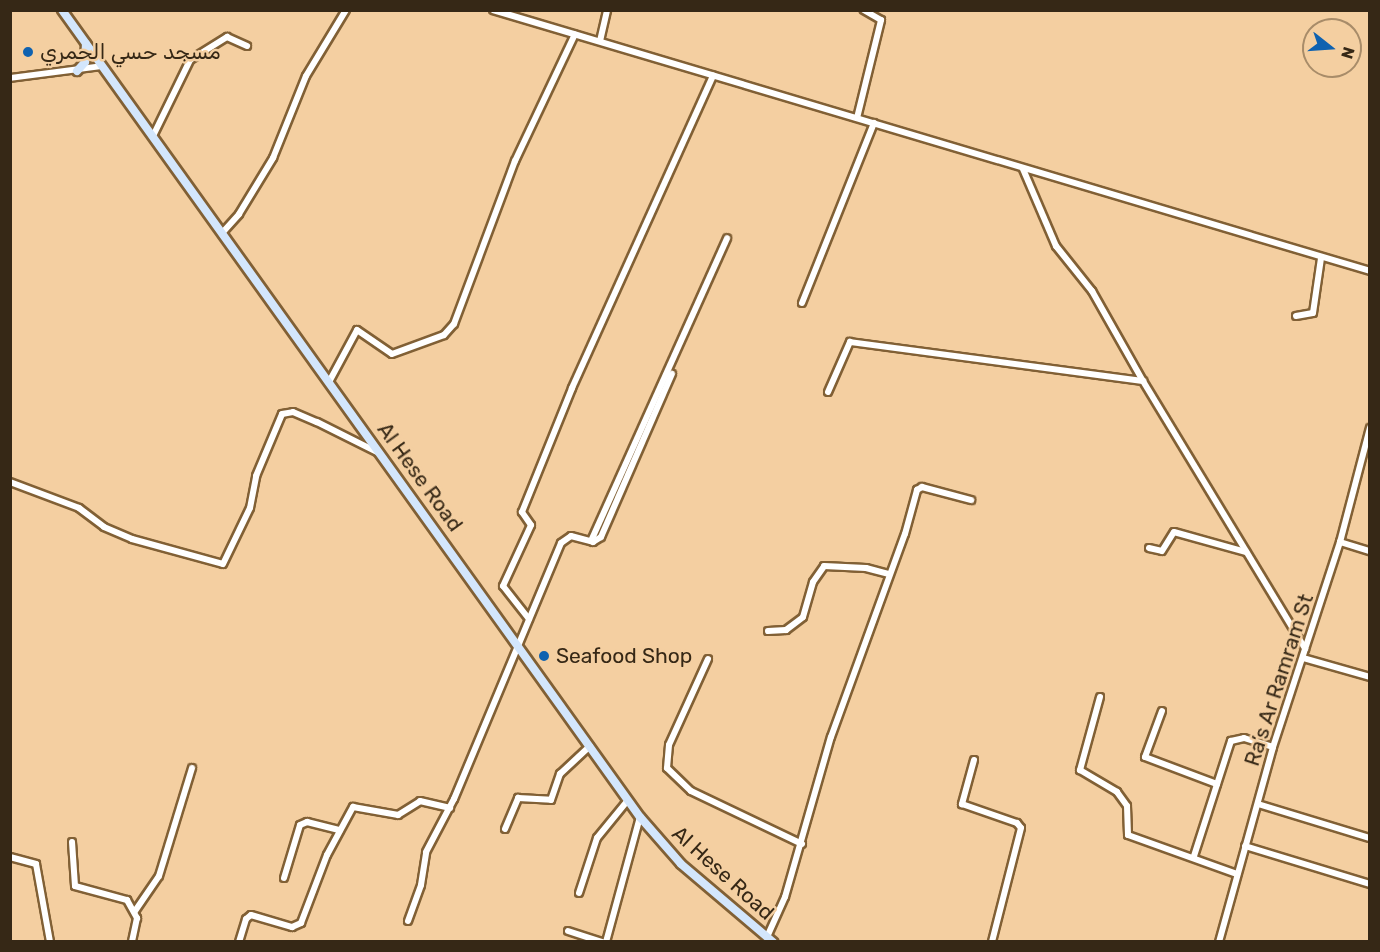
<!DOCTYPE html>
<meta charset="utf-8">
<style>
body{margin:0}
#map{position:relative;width:1380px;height:952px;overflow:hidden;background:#f4cfa1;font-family:Rubik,Vazirmatn,sans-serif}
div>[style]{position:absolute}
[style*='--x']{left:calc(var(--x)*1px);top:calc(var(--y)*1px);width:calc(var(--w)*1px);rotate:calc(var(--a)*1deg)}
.roads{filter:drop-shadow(2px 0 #816035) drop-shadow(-2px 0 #816035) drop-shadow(0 2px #816035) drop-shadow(0 -2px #816035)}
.street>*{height:6px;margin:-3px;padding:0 3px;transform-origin:3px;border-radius:3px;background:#fff}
.secondary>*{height:8px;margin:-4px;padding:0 4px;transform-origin:4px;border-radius:4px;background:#d3e6fc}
.dots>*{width:16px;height:16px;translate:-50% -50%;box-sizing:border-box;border:3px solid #f4cfa1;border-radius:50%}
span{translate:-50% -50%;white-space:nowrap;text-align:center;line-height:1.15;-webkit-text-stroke:5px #f4cfa1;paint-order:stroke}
.poi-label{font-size:21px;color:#362816}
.left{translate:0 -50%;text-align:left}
.street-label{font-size:21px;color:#362816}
.frame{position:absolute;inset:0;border:12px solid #362816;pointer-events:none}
.north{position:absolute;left:1302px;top:18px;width:60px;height:60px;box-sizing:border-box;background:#f4cfa1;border:2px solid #a88c69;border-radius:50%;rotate:107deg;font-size:16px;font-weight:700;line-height:24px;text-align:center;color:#362816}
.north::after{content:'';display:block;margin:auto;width:21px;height:27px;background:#0f62b0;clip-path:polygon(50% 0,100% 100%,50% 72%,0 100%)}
</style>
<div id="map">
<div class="roads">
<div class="street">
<i style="--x:493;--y:10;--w:915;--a:16.57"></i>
<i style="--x:600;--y:41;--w:32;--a:-77"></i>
<i style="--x:10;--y:78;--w:93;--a:-7.4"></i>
<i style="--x:857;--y:118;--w:101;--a:-76.2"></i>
<i style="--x:881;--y:20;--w:20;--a:-150"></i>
<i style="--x:153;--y:136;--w:85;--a:-64"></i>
<i style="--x:190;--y:60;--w:44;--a:-31.9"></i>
<i style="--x:227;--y:37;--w:22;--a:24"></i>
<i style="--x:1023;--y:169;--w:84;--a:66.8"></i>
<i style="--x:1056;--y:246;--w:58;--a:51.3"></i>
<i style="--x:1092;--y:291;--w:103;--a:60.5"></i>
<i style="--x:223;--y:232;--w:24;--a:-48"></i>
<i style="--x:239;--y:214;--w:66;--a:-58.7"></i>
<i style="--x:273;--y:158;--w:88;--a:-68.1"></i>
<i style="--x:306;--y:76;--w:77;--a:-58.8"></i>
<i style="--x:802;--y:303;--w:194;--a:-68.2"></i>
<i style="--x:1296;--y:316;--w:17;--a:-10"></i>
<i style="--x:1313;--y:313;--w:56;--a:-81.7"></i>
<i style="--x:329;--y:382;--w:59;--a:-61.7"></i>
<i style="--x:357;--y:330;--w:42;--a:34.4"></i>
<i style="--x:392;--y:354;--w:55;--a:-20.1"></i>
<i style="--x:444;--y:335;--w:15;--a:-48"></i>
<i style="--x:454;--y:324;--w:174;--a:-69.5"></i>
<i style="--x:515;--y:161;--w:140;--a:-64.7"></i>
<i style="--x:828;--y:392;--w:55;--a:-66.3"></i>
<i style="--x:850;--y:342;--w:296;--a:7.6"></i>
<i style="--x:1143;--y:381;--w:313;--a:58.8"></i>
<i style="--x:10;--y:482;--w:74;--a:20.6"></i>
<i style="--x:79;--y:508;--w:31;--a:37"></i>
<i style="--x:104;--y:527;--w:30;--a:23"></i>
<i style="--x:132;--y:539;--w:94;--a:15.4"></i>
<i style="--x:223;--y:564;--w:62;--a:-64.3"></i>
<i style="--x:250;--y:508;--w:33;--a:-79"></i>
<i style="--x:256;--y:476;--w:67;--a:-67.2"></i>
<i style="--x:282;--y:414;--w:11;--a:-10"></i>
<i style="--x:293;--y:412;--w:26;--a:23"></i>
<i style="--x:317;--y:422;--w:69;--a:26.6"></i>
<i style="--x:591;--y:541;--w:332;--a:-65.8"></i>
<i style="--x:1340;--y:542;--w:31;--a:17"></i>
<i style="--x:1149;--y:548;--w:13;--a:13"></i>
<i style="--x:1162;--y:551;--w:22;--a:-58"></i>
<i style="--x:1174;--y:532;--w:75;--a:15.5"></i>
<i style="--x:529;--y:619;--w:42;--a:-128.2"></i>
<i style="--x:503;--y:586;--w:67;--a:-65.3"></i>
<i style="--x:531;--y:525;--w:16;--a:-125"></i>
<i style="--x:522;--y:512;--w:134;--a:-68"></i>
<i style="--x:572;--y:388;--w:343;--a:-65.7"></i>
<i style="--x:768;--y:631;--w:18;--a:-3"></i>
<i style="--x:786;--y:630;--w:21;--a:-37"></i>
<i style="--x:803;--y:617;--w:36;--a:-74"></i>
<i style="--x:813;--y:582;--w:19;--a:-55"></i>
<i style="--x:824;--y:566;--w:42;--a:2.7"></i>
<i style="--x:866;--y:568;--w:24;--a:15"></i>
<i style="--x:1303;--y:658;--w:70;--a:15.8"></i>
<i style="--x:708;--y:659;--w:94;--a:114.4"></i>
<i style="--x:669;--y:745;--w:23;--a:95"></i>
<i style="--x:667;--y:768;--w:33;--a:44"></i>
<i style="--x:691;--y:791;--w:123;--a:25.5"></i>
<i style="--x:1100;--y:697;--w:76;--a:105.3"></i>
<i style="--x:1080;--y:770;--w:43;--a:30.7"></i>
<i style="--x:1117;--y:792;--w:17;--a:54"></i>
<i style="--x:1127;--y:806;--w:29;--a:88"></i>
<i style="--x:1128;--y:835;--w:116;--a:19.7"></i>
<i style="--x:1162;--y:711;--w:49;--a:110.3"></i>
<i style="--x:1145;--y:757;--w:77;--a:20.6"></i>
<i style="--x:974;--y:760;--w:46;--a:105.3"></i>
<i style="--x:962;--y:804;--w:58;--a:19.1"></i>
<i style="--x:1017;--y:823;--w:6;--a:51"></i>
<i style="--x:1021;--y:828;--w:118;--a:104.3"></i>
<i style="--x:1258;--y:804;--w:117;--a:16.9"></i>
<i style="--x:505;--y:829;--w:34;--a:-67"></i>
<i style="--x:518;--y:798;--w:33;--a:3"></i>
<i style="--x:551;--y:800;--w:28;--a:-71"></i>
<i style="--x:560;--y:774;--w:41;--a:-43"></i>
<i style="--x:72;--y:842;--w:44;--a:86.1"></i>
<i style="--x:75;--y:886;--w:54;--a:15.1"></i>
<i style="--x:127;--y:900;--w:21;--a:61"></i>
<i style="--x:137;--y:918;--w:25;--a:102"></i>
<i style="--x:1245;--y:846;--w:131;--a:16.9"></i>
<i style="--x:1194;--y:856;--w:121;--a:-72.2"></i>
<i style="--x:1231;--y:741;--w:13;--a:-13"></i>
<i style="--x:1244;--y:738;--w:30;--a:17"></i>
<i style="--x:10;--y:857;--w:27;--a:15"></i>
<i style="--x:36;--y:864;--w:79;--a:79.8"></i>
<i style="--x:284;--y:878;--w:55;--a:-73.2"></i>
<i style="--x:300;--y:825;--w:8;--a:-23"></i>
<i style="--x:307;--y:822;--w:34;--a:14"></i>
<i style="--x:579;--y:893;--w:58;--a:-71.9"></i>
<i style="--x:597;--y:838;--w:49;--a:-50.8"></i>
<i style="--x:135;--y:911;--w:42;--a:-55.6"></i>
<i style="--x:159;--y:876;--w:113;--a:-73"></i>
<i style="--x:408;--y:921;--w:38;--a:-70"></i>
<i style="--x:421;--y:885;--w:33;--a:-81"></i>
<i style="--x:426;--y:852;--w:60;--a:-62.2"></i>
<i style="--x:454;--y:799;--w:277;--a:-67.3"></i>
<i style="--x:561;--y:543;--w:12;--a:-35"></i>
<i style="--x:571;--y:536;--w:23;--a:15"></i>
<i style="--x:593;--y:542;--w:9;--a:-32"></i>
<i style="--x:601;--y:537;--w:178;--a:-66.5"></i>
<i style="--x:568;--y:931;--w:36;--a:18"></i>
<i style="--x:767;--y:937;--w:44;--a:-65.8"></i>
<i style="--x:785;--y:897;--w:166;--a:-74"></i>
<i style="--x:831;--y:737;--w:216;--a:-70"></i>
<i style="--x:905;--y:534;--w:46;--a:-74.7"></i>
<i style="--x:917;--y:490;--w:6;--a:-31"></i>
<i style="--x:922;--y:487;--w:51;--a:14.9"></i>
<i style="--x:239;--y:942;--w:24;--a:-73"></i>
<i style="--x:246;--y:919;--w:6;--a:-39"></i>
<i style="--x:251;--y:915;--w:43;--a:16.3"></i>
<i style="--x:292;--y:927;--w:10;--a:-24"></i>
<i style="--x:301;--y:923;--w:73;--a:-69.1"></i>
<i style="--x:327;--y:855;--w:55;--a:-61.6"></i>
<i style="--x:353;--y:807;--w:46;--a:10.1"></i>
<i style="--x:398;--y:815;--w:26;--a:-32"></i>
<i style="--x:420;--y:801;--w:31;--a:13"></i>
<i style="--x:606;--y:942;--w:130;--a:-74.8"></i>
<i style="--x:1219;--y:942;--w:202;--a:-74.5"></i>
<i style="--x:1273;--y:747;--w:216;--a:-71.9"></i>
<i style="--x:1340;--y:542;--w:118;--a:-75.3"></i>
</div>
<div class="secondary">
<i style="--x:62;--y:10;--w:993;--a:54.39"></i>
<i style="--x:640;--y:817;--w:62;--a:48.9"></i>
<i style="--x:681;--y:864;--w:121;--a:40.3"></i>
<i style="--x:77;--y:71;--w:12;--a:-48"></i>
<i style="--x:85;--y:62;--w:18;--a:-87"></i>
</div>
</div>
<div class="dots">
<i style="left:28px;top:52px;background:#0f62b0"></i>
<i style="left:544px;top:656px;background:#0f62b0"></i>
</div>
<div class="poi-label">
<span class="left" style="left:40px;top:52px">مسجد حسي الحمري</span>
<span class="left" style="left:556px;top:656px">Seafood Shop</span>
</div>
<div class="street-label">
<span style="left:420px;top:477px;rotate:54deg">Al Hese Road</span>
<span style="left:1279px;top:680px;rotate:-72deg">Ra’s Ar Ramram St</span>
<span style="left:723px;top:873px;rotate:42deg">Al Hese Road</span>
</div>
<div class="frame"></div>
<div class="north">N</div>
</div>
